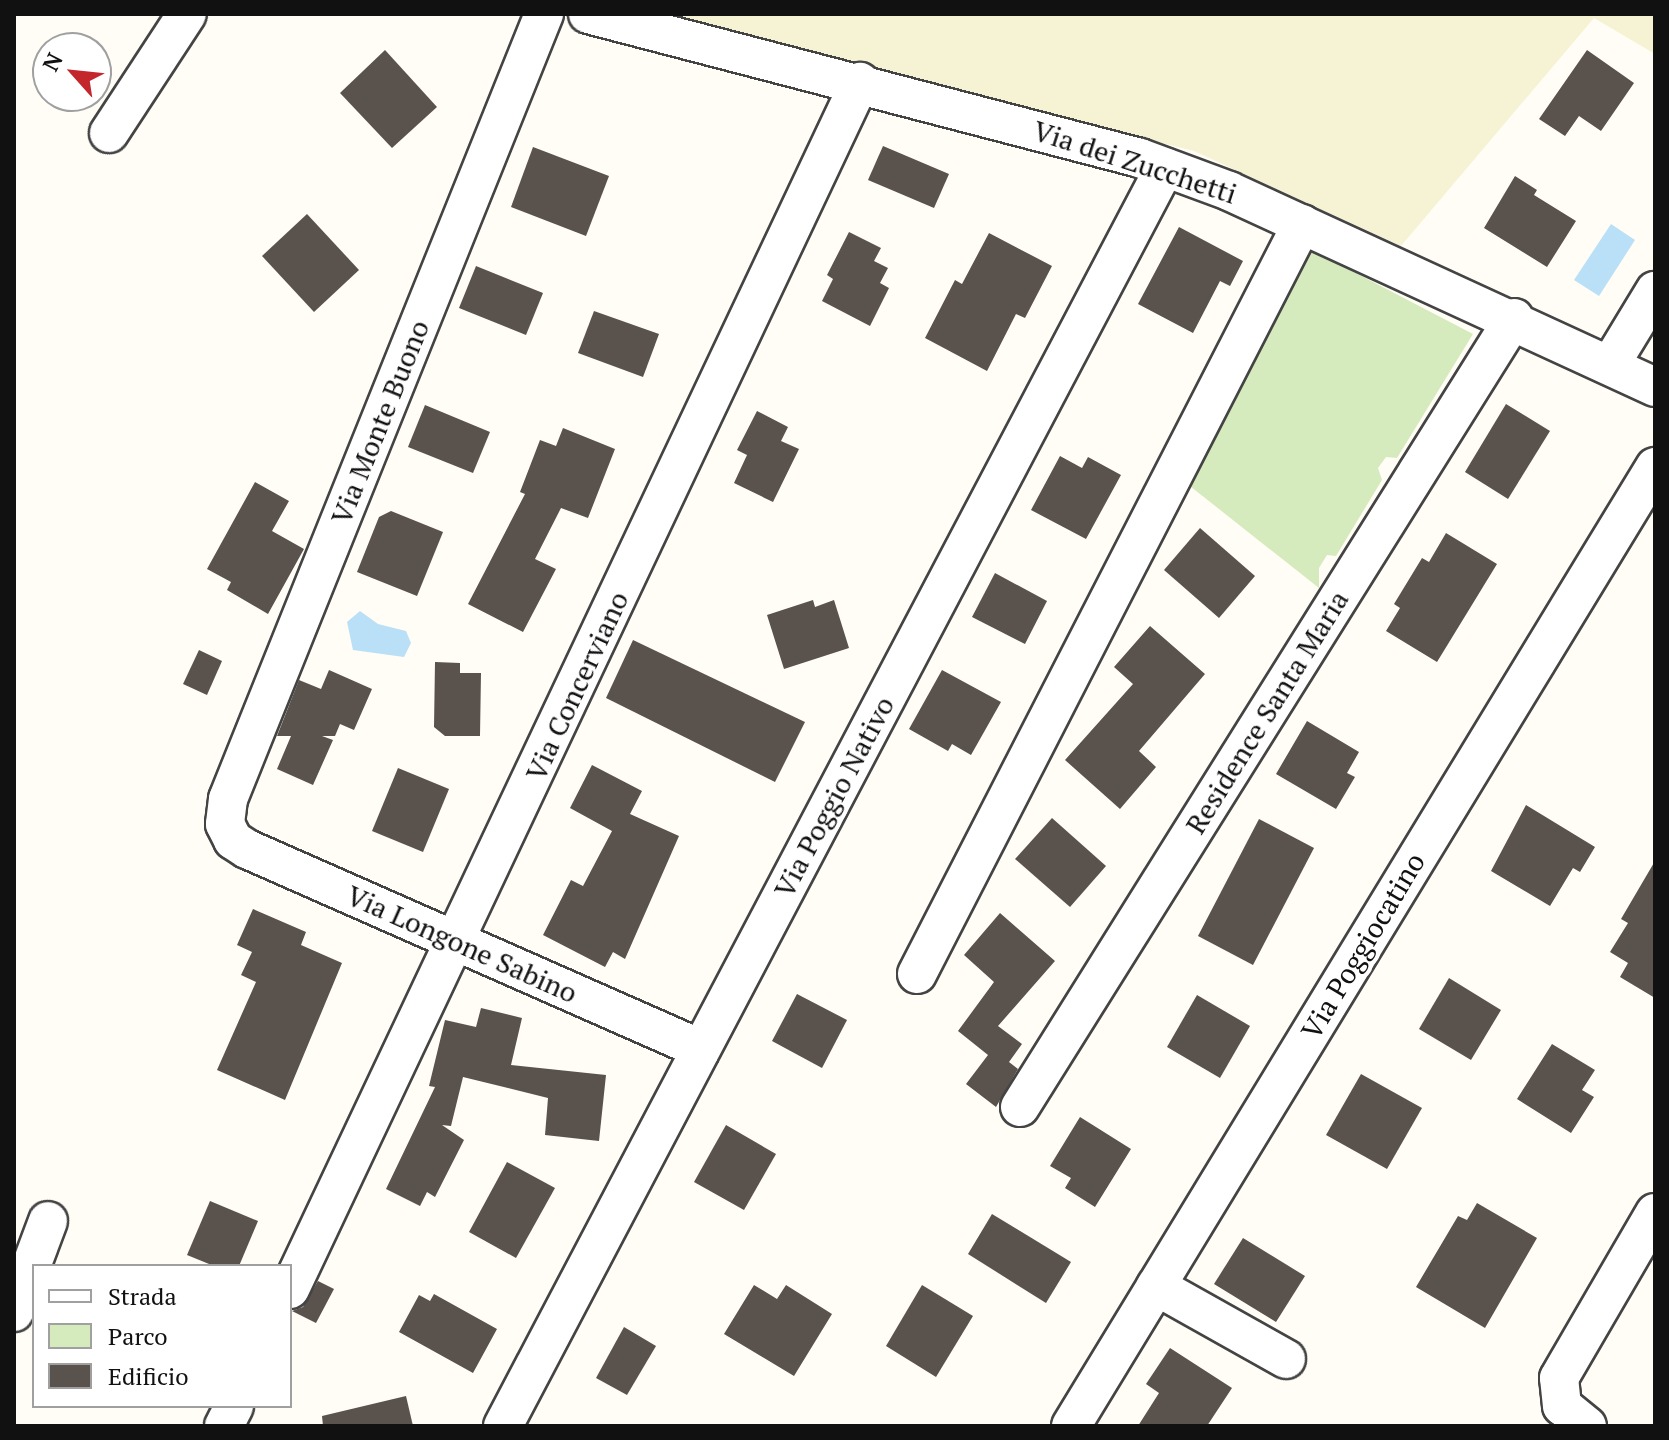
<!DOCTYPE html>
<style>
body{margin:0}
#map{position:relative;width:1669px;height:1440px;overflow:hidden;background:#fffdf5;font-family:"PT Serif",serif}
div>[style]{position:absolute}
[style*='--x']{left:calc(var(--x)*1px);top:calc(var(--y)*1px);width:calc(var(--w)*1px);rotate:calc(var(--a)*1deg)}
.farmland>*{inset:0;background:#f6f3d4}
.green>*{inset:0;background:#d5ebbd}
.water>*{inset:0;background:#b9e0f7}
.building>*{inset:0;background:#5a524d}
.roads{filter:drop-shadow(2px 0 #444) drop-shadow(-2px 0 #444) drop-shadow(0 2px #444) drop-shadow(0 -2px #444)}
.street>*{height:38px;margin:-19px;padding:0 19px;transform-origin:19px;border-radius:19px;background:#fff}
span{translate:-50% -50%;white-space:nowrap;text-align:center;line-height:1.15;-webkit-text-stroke:8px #fff;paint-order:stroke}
.street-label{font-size:28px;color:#111}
.frame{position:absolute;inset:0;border:16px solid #111;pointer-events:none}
.legend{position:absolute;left:32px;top:1264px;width:260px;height:144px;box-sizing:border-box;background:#fff;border:2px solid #a0a0a0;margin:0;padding:10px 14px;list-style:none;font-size:24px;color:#111}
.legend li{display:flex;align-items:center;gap:16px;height:40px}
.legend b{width:40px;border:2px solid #a0a0a0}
.north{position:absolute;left:32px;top:32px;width:80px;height:80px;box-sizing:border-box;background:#fff;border:2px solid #a0a0a0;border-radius:50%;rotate:297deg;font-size:22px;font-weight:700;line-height:32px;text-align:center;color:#111}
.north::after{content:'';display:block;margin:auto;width:28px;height:36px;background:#c4262e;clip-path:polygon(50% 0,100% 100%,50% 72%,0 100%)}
</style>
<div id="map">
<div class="farmland">
<i style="clip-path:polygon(638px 14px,1655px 14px,1655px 54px,1594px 18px,1401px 246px,1194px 151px)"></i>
</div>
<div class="green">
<i style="clip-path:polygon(1302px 245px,1473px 334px,1397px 458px,1386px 457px,1378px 468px,1382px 480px,1336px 556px,1327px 555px,1319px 568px,1319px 588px,1181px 479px)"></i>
</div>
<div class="water">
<i style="clip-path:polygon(1611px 224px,1635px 240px,1599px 296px,1574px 280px)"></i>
<i style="clip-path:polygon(360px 611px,378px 624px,406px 631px,411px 643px,404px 657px,353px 650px,347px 622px)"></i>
</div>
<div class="building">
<i style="clip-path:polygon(385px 50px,437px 107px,392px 148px,340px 93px)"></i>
<i style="clip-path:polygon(1587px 50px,1634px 83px,1601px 131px,1579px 116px,1565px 136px,1539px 119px)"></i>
<i style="clip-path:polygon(883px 146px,949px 174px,934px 208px,868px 180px)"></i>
<i style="clip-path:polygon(533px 147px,609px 176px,586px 236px,511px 207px)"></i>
<i style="clip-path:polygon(1515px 176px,1537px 190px,1534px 195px,1576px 221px,1547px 267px,1484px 228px)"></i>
<i style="clip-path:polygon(307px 214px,359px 270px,314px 312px,262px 256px)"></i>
<i style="clip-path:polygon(1179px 227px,1243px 261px,1230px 286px,1220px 281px,1193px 333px,1138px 304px)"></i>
<i style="clip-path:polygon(849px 232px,881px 248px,874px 261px,888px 268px,880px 283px,889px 288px,870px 326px,822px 301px,833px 279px,827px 275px)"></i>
<i style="clip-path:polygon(989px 233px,1052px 266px,1025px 318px,1016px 314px,987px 371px,925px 338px,955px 280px,962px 284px)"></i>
<i style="clip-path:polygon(476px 266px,543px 293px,526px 335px,459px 308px)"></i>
<i style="clip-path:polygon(594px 311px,659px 334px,643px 377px,578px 353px)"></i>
<i style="clip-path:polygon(1506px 404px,1550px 431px,1508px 499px,1465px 472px)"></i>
<i style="clip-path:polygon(425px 405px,490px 432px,473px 473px,408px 447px)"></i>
<i style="clip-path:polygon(757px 411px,788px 427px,781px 441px,799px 449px,773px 502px,734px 483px,747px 455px,737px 450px)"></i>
<i style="clip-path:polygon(563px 428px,615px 449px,588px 518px,561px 508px,535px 559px,556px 569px,523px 632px,468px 604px,525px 494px,520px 492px,540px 440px,556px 446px)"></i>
<i style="clip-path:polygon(1060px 456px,1082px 468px,1088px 457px,1121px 475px,1086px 539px,1031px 510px)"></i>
<i style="clip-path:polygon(255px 482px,289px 501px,272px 531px,304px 549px,268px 614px,227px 590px,231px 582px,207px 569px)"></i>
<i style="clip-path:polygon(391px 511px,443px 532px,417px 596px,357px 572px,379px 517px)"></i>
<i style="clip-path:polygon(1200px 528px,1255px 576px,1219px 618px,1164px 570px)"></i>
<i style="clip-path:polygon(1446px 533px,1497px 564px,1437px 662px,1386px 631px,1400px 608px,1394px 604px,1422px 558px,1429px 562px)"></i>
<i style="clip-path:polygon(995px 573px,1047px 601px,1025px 644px,972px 617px)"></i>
<i style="clip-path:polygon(813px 600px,815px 607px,834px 600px,849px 648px,784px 669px,767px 615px)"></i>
<i style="clip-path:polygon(1150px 626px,1205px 674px,1139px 751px,1156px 767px,1120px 809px,1065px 760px,1133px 684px,1114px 667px)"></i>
<i style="clip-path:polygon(633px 640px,805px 722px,775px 782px,606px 698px)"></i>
<i style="clip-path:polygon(199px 650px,222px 661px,207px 695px,183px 684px)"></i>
<i style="clip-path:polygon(435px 662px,460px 663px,460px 673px,481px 673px,480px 736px,445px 736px,434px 727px)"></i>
<i style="clip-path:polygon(329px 670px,372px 689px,354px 730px,340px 724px,335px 736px,322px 736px,333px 740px,313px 785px,277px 769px,291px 736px,277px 736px,299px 680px,321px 689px)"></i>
<i style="clip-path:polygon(942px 670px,1001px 702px,971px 755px,952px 744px,948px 751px,909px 729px)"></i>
<i style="clip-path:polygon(1307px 721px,1359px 752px,1347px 773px,1355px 777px,1336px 809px,1276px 774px)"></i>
<i style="clip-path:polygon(592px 765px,642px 791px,630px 814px,679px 836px,625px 959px,613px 952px,605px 967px,543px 935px,571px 880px,583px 886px,612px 831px,570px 808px)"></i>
<i style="clip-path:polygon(398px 768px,449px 789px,423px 852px,372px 831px)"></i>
<i style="clip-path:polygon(1526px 805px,1595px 847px,1580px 872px,1573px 868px,1550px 906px,1491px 871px)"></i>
<i style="clip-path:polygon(1052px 818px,1106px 866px,1070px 907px,1015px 859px)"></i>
<i style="clip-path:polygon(1259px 819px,1314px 848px,1253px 965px,1198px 936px)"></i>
<i style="clip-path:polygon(1655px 861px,1655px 998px,1620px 977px,1628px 963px,1610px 952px,1628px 923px,1621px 919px)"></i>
<i style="clip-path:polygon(253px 909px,306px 932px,301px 945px,342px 963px,285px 1100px,217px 1070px,256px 982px,241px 975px,252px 952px,237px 945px)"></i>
<i style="clip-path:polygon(1000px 913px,1055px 961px,998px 1026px,1022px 1044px,1009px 1062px,1018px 1069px,996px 1107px,966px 1084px,988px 1055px,958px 1031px,994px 982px,964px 955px)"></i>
<i style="clip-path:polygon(1449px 978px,1501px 1010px,1471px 1060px,1419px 1029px)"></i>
<i style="clip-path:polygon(797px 994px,847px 1020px,822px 1068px,772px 1041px)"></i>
<i style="clip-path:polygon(1197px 995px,1250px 1026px,1220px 1078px,1167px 1047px)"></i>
<i style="clip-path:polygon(481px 1008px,522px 1018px,511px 1065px,606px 1075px,599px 1141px,545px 1135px,548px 1098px,463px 1077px,451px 1126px,442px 1125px,464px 1140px,435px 1197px,427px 1192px,420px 1206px,386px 1189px,435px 1087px,429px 1086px,445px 1020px,476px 1027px)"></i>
<i style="clip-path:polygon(1552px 1044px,1595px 1070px,1582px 1090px,1594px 1097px,1571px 1133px,1517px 1099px)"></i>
<i style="clip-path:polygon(1361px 1074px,1422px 1108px,1387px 1169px,1326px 1135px)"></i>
<i style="clip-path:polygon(1080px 1117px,1131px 1149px,1095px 1207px,1065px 1188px,1071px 1178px,1050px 1166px)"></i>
<i style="clip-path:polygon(726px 1125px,776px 1154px,744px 1210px,694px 1182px)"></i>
<i style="clip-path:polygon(507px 1162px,555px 1188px,516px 1258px,469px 1232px)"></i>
<i style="clip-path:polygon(210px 1201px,258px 1221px,239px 1266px,214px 1266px,187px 1255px)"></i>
<i style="clip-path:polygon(1477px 1203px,1537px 1238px,1485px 1328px,1416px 1287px,1458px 1216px,1467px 1220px)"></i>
<i style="clip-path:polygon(992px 1214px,1071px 1262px,1046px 1303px,968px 1254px)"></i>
<i style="clip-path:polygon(1243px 1238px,1305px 1276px,1276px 1322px,1214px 1284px)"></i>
<i style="clip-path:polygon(318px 1281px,334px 1289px,316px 1323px,292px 1311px,303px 1307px)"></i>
<i style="clip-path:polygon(754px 1285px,777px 1299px,786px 1285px,832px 1314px,794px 1376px,724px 1334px)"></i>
<i style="clip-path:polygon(922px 1285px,973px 1316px,936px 1377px,886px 1346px)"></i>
<i style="clip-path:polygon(434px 1294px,497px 1329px,473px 1373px,399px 1332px,419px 1295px,430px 1301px)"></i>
<i style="clip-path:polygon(624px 1327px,656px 1346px,627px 1395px,596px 1378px)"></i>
<i style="clip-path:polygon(1170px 1348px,1232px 1388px,1207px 1426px,1138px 1426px,1159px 1393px,1146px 1384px)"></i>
<i style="clip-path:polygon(406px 1396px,413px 1426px,323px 1426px,322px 1416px)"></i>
</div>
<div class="roads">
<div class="street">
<i style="--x:544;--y:14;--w:846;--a:111.93"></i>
<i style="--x:228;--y:799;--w:25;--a:97"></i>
<i style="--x:225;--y:824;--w:18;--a:63"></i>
<i style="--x:233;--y:840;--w:17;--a:33"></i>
<i style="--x:247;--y:849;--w:496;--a:23.8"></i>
<i style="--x:588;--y:14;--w:570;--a:14.62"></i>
<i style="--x:1140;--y:158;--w:95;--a:20.3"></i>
<i style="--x:1229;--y:191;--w:469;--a:24.7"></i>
<i style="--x:109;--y:133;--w:142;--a:-56.8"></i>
<i style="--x:1610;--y:365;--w:87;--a:-58.7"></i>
<i style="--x:917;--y:974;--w:843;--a:-62.83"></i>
<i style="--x:1020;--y:1107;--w:931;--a:-57.95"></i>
<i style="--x:1156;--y:1286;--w:149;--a:29.3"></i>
<i style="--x:290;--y:1289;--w:1335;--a:-64.72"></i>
<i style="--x:14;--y:1312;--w:97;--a:-69.5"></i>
<i style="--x:224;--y:1426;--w:22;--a:-63"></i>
<i style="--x:503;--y:1426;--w:1422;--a:-62.26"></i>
<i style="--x:1071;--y:1426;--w:1123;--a:-58.66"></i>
<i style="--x:1587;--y:1426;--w:32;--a:-141"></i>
<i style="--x:1562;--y:1406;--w:28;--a:-96"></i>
<i style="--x:1559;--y:1378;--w:191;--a:-59.8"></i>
</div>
</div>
<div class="street-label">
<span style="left:1135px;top:162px;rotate:18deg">Via dei Zucchetti</span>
<span style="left:380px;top:422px;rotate:-68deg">Via Monte Buono</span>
<span style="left:577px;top:686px;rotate:-65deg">Via Concerviano</span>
<span style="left:1267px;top:712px;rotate:-58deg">Residence Santa Maria</span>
<span style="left:834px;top:797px;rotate:-62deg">Via Poggio Nativo</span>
<span style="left:462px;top:944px;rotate:24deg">Via Longone Sabino</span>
<span style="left:1363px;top:946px;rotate:-59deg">Via Poggiocatino</span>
</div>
<div class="frame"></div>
<ul class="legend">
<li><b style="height:10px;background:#fff"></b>Strada</li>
<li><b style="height:22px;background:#d5ebbd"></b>Parco</li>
<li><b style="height:22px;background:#5a524d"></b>Edificio</li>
</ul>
<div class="north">N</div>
</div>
